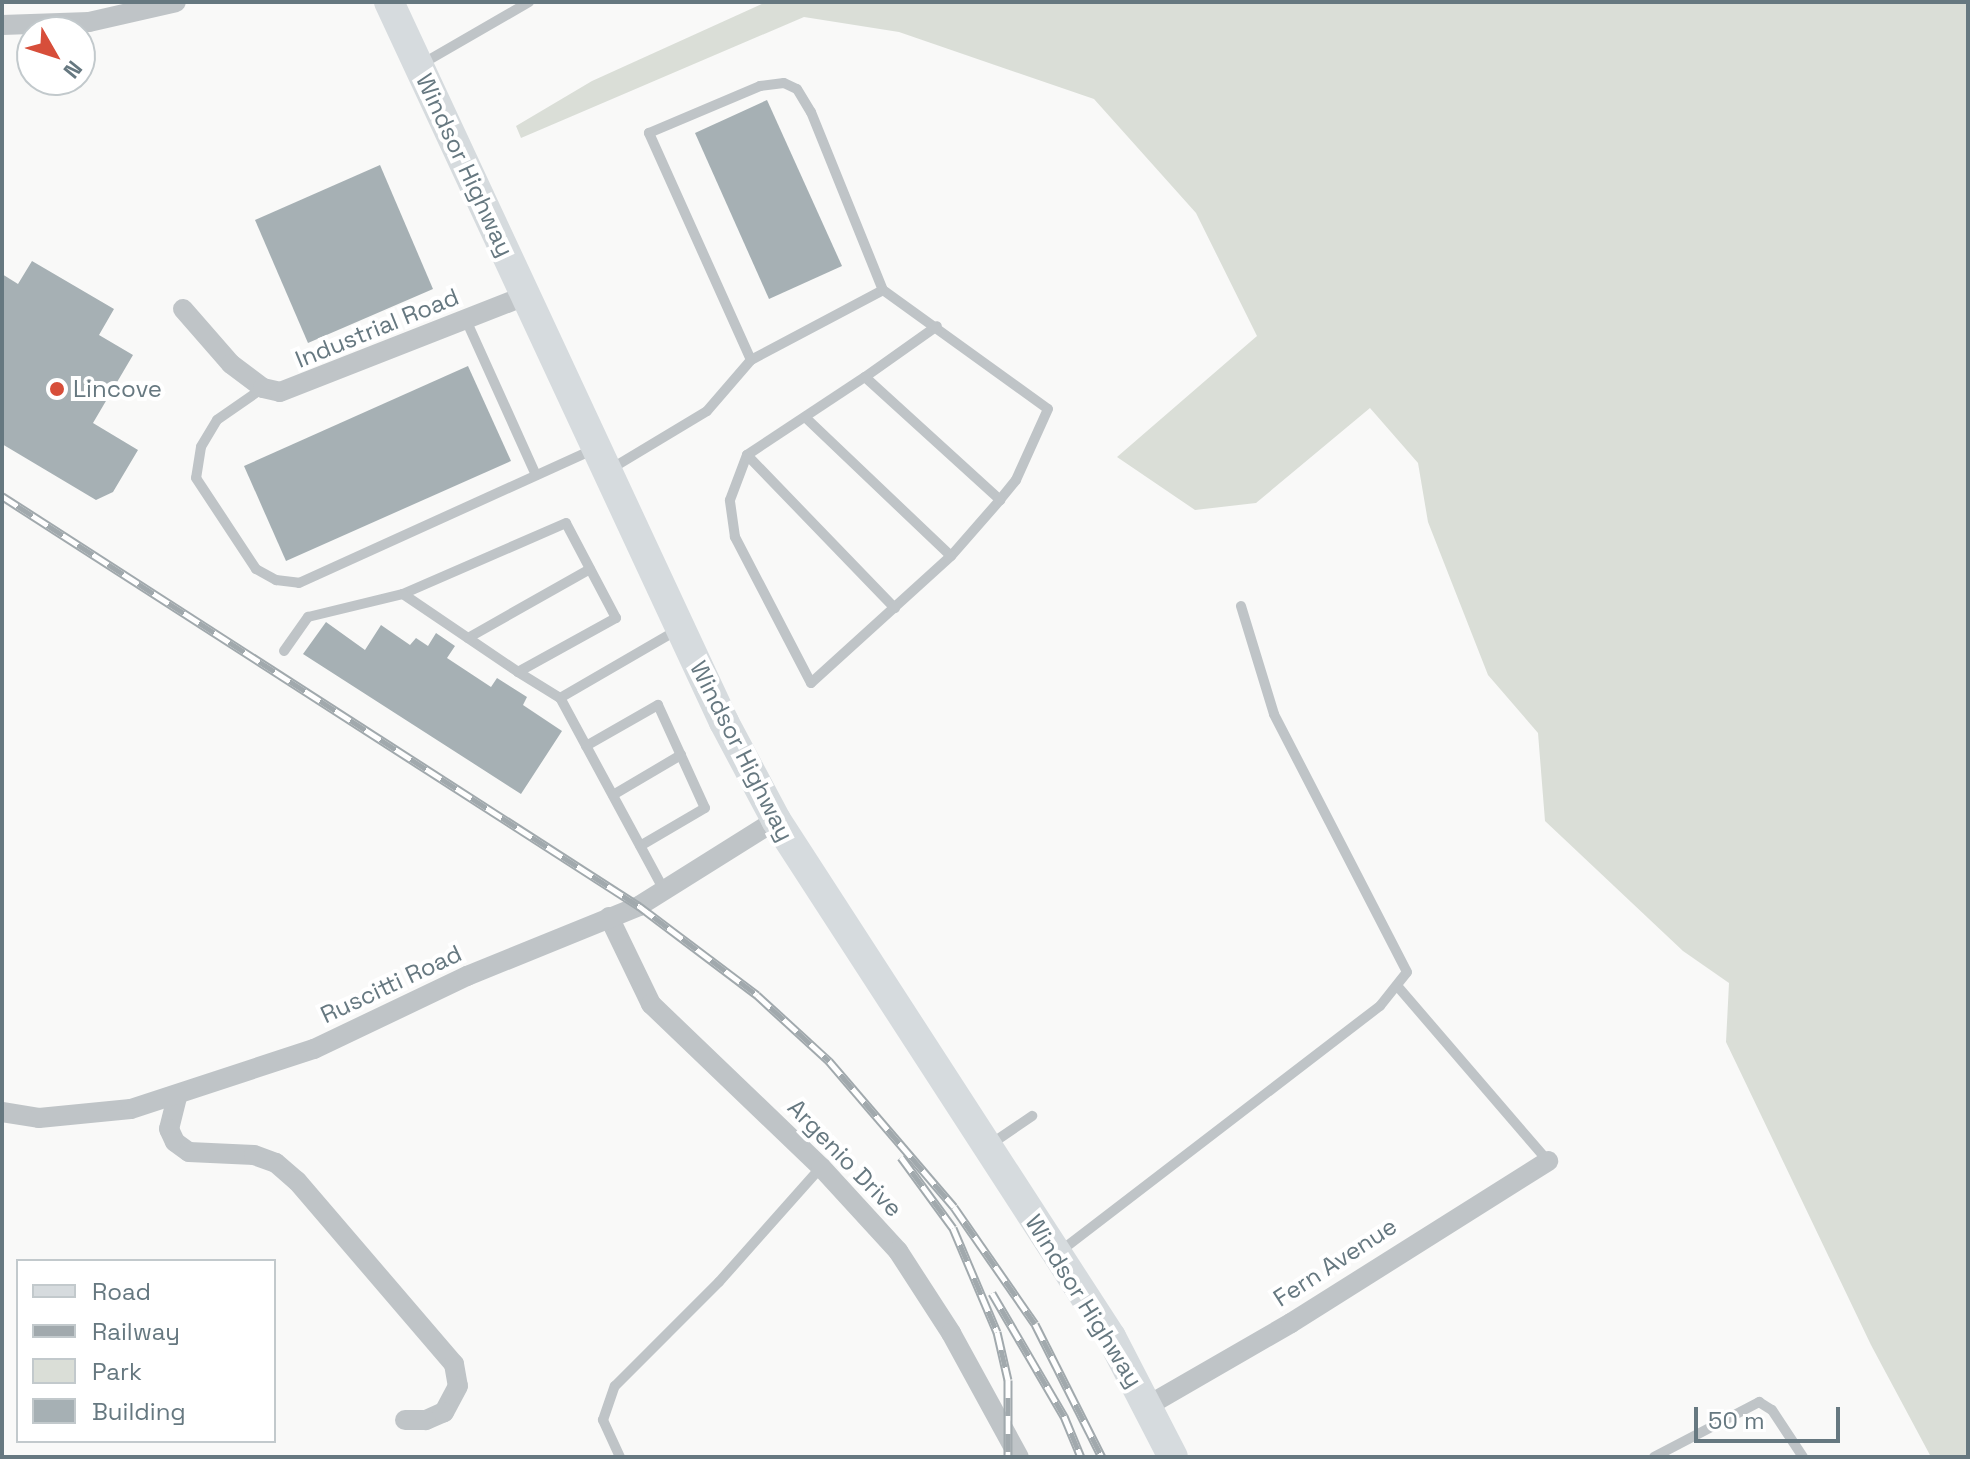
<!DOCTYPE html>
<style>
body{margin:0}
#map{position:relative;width:1970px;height:1459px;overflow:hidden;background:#f9f9f8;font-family:"Space Grotesk",sans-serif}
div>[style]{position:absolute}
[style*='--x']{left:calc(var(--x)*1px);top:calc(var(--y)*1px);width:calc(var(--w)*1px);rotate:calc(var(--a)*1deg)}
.green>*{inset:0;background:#daded7}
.building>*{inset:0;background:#a6b0b4}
.lane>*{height:10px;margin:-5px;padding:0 5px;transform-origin:5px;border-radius:5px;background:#bfc4c7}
.street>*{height:20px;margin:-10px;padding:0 10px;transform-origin:10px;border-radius:10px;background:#bfc4c7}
.secondary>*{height:30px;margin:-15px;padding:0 15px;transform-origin:15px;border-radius:15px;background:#d6dbde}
.rail>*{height:9px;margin-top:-4.5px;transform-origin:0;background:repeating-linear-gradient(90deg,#fff 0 18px,#a1a9ad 0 36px);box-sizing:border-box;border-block:2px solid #a1a9ad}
.dots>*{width:22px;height:22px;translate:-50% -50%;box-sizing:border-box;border:4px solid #fff;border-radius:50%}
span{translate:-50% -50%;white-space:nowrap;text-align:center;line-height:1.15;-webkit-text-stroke:8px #fff;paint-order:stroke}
.street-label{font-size:24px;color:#667880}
.poi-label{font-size:24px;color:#667880}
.left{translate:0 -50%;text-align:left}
.frame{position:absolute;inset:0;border:4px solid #667880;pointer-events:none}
.legend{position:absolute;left:16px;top:1259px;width:260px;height:184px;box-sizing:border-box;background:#fff;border:2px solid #c2c9cc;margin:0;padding:10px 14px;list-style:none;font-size:24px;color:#667880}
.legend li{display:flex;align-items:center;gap:16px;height:40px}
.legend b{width:40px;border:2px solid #c2c9cc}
.north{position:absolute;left:16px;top:16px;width:80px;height:80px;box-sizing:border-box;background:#fff;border:2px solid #c2c9cc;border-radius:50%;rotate:129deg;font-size:22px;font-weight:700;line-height:32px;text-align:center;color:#667880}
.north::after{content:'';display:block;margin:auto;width:28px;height:36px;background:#d74e3a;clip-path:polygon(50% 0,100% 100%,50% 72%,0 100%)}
.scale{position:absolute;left:1694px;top:1407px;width:146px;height:36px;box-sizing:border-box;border:4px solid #667880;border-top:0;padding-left:10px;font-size:24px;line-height:28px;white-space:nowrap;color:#667880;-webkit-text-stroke:6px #fff;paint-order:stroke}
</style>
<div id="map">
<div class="green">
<i style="clip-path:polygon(766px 2px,1968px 2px,1968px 1457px,1931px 1457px,1871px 1345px,1726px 1042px,1729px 983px,1683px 951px,1545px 821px,1538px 733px,1488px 675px,1428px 522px,1418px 463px,1370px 408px,1256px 503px,1195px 510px,1117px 457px,1257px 336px,1196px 213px,1094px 99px,899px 32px,804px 17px,521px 138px,516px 126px,592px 81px)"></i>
</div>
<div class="building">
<i style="clip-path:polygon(767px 100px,842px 266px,769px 299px,695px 133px)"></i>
<i style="clip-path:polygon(380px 165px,433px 289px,308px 343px,255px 220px)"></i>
<i style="clip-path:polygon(32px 261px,114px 309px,99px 335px,133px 355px,93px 423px,138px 450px,113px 492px,96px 500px,2px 444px,2px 274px,18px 284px)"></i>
<i style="clip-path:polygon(468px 366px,511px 461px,286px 561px,244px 466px)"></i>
<i style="clip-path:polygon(326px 622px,365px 650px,381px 625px,410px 645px,416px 638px,428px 646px,436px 633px,455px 646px,447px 658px,491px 687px,497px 678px,527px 697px,523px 705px,562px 731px,521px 794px,303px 654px)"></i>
</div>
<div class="lane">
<i style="--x:420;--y:65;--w:126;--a:-30"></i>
<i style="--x:466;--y:320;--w:170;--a:65.7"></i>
<i style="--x:751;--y:360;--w:249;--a:-114.2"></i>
<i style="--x:649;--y:133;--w:121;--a:-22.9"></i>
<i style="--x:760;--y:86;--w:24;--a:-7"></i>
<i style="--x:784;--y:83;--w:14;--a:25"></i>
<i style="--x:797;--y:89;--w:27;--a:59"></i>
<i style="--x:811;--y:112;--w:192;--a:68"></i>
<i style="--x:865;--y:377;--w:88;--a:-35.3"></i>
<i style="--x:263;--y:388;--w:56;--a:145.2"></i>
<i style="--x:217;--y:420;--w:31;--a:121"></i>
<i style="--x:201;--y:447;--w:31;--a:99"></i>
<i style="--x:196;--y:478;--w:109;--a:56.6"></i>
<i style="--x:256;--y:569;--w:23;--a:29"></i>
<i style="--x:276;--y:580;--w:23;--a:7"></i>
<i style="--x:299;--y:583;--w:324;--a:-24.4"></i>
<i style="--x:806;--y:418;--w:200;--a:43.6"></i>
<i style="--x:747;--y:455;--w:213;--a:46"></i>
<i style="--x:609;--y:470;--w:114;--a:-31"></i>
<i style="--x:707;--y:411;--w:67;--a:-49.2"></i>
<i style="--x:751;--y:360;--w:149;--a:-27.9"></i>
<i style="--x:883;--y:290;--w:203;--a:35.8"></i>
<i style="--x:1048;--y:409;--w:78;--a:114.3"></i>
<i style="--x:1016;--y:480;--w:26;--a:129"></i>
<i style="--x:1000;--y:500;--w:74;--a:131.2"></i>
<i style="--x:951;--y:556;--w:189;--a:137.8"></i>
<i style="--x:811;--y:683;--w:165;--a:-117.5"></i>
<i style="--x:735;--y:537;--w:37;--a:-98"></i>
<i style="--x:730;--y:500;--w:48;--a:-69.3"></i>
<i style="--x:747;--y:455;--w:141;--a:-33.5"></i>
<i style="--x:865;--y:377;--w:183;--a:42.3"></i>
<i style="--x:468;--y:638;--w:140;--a:-29.5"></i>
<i style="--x:284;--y:651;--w:42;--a:-54.8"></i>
<i style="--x:308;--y:617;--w:98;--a:-13.6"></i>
<i style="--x:518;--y:672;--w:112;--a:-28.9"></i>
<i style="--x:616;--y:618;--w:107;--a:-117.8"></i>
<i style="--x:566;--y:523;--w:178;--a:156.5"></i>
<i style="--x:403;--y:594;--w:139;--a:34.1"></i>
<i style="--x:518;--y:672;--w:49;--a:31.8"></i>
<i style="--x:586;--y:746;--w:83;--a:-29.7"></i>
<i style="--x:658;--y:705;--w:113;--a:65.5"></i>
<i style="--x:705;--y:808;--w:75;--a:149.7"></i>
<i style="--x:613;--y:795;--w:79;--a:-30.5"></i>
<i style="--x:664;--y:890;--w:218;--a:-118.4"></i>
<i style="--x:560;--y:698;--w:138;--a:-30.1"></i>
<i style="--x:1399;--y:988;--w:228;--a:49.3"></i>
<i style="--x:991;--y:1144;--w:50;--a:-34.3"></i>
<i style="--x:1058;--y:1253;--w:406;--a:-37.5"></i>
<i style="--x:1380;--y:1006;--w:43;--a:-51.5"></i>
<i style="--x:1407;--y:972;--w:290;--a:-117.3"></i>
<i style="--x:1274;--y:714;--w:113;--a:-107"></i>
<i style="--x:620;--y:1457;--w:41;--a:-114.7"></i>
<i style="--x:603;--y:1420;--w:36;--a:-71"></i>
<i style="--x:615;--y:1386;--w:147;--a:-45"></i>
<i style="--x:719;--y:1282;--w:154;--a:-48.4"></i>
<i style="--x:1654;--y:1457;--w:119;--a:-27.6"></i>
<i style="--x:1759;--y:1402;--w:15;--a:32"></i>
<i style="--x:1772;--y:1410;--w:56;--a:56.6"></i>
</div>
<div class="street">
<i style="--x:2;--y:25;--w:87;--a:-2"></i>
<i style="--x:89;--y:22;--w:89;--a:-12.9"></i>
<i style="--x:183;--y:309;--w:73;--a:48.9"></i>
<i style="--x:231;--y:364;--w:40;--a:37"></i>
<i style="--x:263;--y:388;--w:17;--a:13"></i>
<i style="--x:280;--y:392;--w:263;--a:-21.4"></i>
<i style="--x:609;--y:917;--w:97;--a:64.2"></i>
<i style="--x:651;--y:1004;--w:236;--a:43.8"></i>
<i style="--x:821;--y:1167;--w:114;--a:47.5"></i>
<i style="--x:898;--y:1251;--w:98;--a:57.1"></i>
<i style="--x:951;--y:1333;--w:141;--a:61.3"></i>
<i style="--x:177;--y:1097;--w:33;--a:104"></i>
<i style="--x:169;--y:1129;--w:14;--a:65"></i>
<i style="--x:175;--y:1142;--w:17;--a:36"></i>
<i style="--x:189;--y:1152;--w:65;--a:2.6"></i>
<i style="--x:254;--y:1155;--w:23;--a:20"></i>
<i style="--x:276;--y:1163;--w:28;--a:41"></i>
<i style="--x:297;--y:1181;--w:241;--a:49.4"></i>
<i style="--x:454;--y:1364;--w:22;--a:80"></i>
<i style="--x:458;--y:1386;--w:30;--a:118"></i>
<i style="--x:444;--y:1412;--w:20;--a:156"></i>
<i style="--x:426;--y:1420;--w:21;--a:180"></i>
<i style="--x:2;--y:1112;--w:37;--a:9"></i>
<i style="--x:39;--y:1118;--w:92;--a:-5.6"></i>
<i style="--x:131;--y:1109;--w:193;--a:-18.2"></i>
<i style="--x:314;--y:1049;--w:170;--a:-25.5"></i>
<i style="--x:467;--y:976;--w:186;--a:-22.1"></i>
<i style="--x:639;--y:906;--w:162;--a:-32.1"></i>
<i style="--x:1149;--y:1405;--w:164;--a:-30"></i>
<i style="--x:1291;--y:1323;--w:304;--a:-32.2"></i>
</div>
<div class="secondary">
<i style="--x:389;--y:2;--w:794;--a:65.05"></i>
<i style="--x:724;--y:722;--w:111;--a:62"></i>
<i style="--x:776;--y:820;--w:616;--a:57.06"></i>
<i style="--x:1111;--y:1337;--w:135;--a:62.7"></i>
</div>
<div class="rail">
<i style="--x:2;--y:496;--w:758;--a:32.77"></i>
<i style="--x:639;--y:906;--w:148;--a:37"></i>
<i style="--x:757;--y:995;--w:98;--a:42.5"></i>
<i style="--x:829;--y:1061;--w:192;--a:49.4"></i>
<i style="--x:954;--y:1207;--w:142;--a:55.3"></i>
<i style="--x:1035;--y:1324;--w:149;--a:63.3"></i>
<i style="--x:901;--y:1157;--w:88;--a:53.8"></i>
<i style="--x:953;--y:1228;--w:113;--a:67.1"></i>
<i style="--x:997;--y:1332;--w:49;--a:77.1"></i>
<i style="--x:1008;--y:1380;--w:77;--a:90"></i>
<i style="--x:992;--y:1293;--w:143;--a:59.7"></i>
<i style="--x:1064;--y:1416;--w:44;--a:67.5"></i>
</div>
<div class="dots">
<i style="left:57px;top:389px;background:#d74e3a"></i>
</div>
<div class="street-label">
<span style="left:465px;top:165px;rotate:65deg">Windsor Highway</span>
<span style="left:377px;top:328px;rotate:-22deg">Industrial Road</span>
<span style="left:742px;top:751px;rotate:63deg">Windsor Highway</span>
<span style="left:391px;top:984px;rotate:-25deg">Ruscitti Road</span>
<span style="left:845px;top:1158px;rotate:46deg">Argenio Drive</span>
<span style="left:1335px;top:1262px;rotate:-33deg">Fern Avenue</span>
<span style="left:1084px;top:1301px;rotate:58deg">Windsor Highway</span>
</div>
<div class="poi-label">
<span class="left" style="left:73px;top:389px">Lincove</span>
</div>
<div class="frame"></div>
<ul class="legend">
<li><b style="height:10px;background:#d6dbde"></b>Road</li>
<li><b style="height:10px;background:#a1a9ad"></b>Railway</li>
<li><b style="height:22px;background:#daded7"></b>Park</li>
<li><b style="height:22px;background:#a6b0b4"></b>Building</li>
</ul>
<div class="north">N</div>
<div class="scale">50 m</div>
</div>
